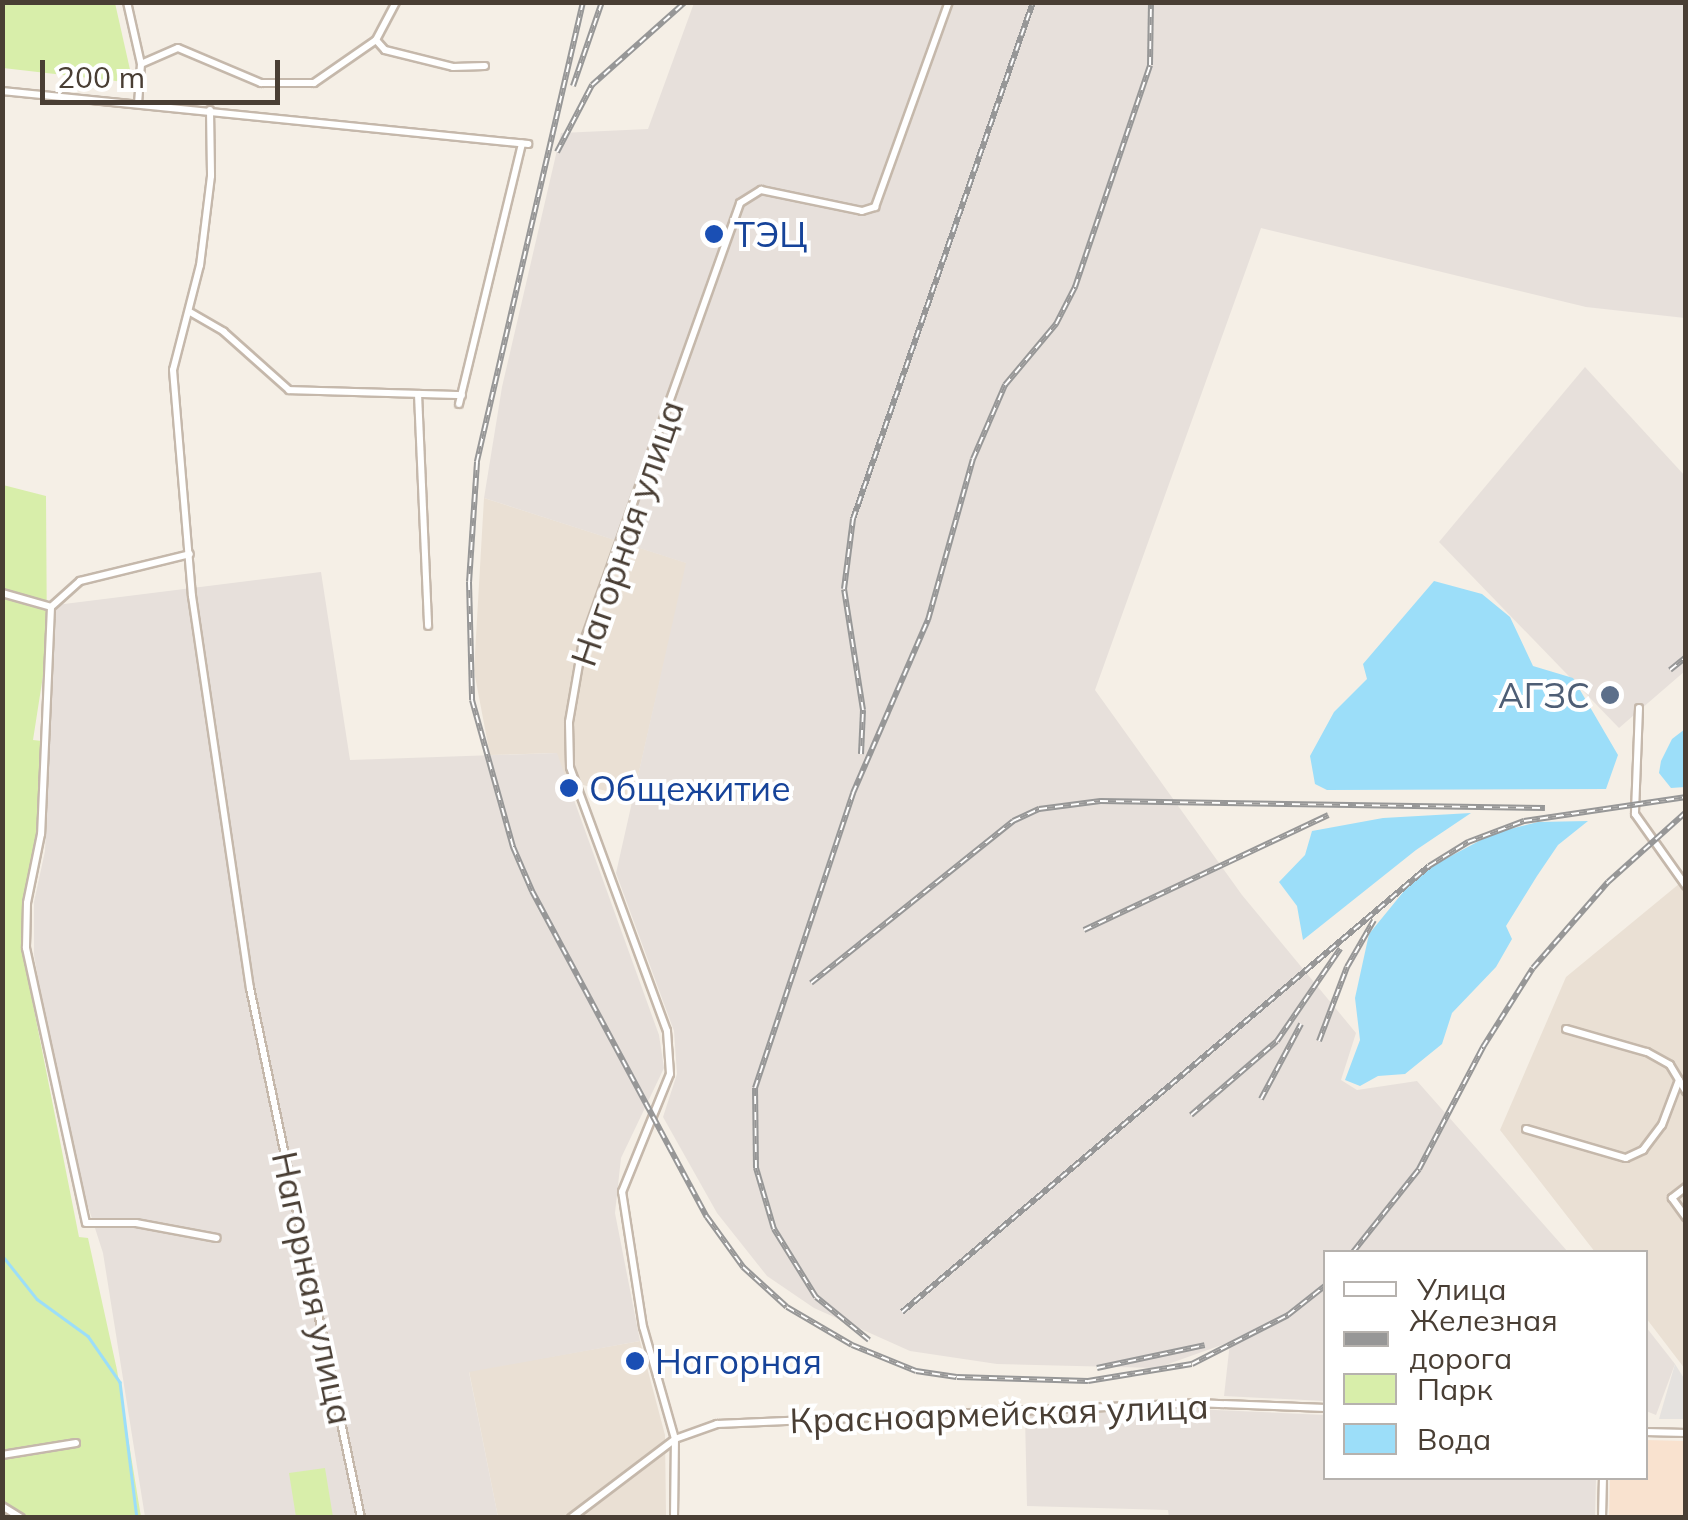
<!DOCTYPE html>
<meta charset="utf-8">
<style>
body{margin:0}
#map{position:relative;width:1688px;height:1520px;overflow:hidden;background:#f5efe6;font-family:Mulish,sans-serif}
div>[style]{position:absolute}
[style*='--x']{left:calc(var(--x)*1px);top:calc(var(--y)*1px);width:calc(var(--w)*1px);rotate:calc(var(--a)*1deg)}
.residential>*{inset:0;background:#eae0d4}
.commercial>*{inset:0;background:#f9e2cf}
.industrial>*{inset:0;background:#e7e0db}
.green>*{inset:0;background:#d8eeaa}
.parking>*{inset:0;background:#e5e2df}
.water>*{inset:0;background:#9cdef9}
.stream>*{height:2.5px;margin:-1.25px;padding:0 1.25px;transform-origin:1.25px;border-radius:1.25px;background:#9cdef9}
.roads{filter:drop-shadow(2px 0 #c5b8ab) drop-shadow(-2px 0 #c5b8ab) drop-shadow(0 2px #c5b8ab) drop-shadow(0 -2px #c5b8ab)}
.street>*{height:6px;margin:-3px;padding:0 3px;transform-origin:3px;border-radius:3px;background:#fff}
.rail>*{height:6px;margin-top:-3px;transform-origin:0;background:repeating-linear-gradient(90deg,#fff 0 8px,#979797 0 16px);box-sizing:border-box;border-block:2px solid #979797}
.dots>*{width:28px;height:28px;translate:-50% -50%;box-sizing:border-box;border:5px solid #fff;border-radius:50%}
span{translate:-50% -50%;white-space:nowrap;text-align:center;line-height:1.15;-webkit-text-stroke:8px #fff;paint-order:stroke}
.transit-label{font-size:35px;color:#164399}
.left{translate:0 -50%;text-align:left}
.street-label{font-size:35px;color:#493e34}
.service-label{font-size:35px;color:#4e5e75}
.right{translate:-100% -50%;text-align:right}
.frame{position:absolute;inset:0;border:5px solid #493e34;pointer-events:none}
.legend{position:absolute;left:1323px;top:1250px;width:325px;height:230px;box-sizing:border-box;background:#fff;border:2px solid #b6b2ae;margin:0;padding:12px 18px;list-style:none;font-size:30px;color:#493e34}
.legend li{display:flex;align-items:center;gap:20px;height:50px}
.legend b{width:50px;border:2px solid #b6b2ae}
.scale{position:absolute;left:40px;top:60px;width:240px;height:45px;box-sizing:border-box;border:5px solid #493e34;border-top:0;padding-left:12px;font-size:30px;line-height:35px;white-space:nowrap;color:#493e34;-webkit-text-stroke:8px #fff;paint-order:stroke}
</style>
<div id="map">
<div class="residential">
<i style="clip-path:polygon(484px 498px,687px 563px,633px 798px,564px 780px,556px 753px,490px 755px,474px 671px)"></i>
<i style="clip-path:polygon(1685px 879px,1685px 1369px,1646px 1318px,1646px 1252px,1595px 1252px,1500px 1130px,1566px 977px)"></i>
<i style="clip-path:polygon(640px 1341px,665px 1435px,666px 1517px,498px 1517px,469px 1371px)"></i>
</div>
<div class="commercial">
<i style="clip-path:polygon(1646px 1440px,1685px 1441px,1685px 1517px,1609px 1517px,1610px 1478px,1646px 1478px)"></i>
</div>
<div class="industrial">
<i style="clip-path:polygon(694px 3px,1685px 3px,1685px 318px,1586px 307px,1261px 228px,1095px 690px,1242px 895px,1356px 1033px,1341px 1080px,1357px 1090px,1417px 1081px,1568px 1252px,1326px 1252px,1325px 1401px,1224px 1396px,1230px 1342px,1157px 1368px,997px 1364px,910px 1351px,814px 1308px,767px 1276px,717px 1213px,663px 1117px,677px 1074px,674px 1031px,616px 873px,686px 563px,484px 498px,502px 387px,561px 133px,648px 129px)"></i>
<i style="clip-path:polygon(1585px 367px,1685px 476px,1685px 671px,1619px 728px,1439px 542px)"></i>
<i style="clip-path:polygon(321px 572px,350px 760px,557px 753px,659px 1035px,664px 1068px,621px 1158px,615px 1213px,640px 1341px,469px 1372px,498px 1517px,145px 1517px,103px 1253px,66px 1138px,34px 955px,34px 902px,45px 851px,56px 605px)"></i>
<i style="clip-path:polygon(1646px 1327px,1675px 1364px,1656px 1415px,1646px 1411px)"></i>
<i style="clip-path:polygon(1193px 1409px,1325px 1415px,1326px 1478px,1596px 1478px,1595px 1517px,1169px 1518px,1168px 1510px,1027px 1506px,1025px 1416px)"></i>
</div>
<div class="green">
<i style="clip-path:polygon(3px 2px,115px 3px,133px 83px,3px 68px)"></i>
<i style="clip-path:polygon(3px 485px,46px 496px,47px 650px,33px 740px,42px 741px,39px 827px,25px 964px,79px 1237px,88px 1238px,117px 1370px,141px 1517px,3px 1517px)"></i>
<i style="clip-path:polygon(325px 1468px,333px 1517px,296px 1517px,289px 1473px)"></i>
</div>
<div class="parking">
<i style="clip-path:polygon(1675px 1364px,1685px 1380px,1685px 1419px,1659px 1419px)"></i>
</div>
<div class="water">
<i style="clip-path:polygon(1434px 581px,1482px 594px,1510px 617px,1533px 666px,1573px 678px,1618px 755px,1606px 789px,1327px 790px,1315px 784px,1310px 756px,1334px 712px,1367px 679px,1363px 664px)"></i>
<i style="clip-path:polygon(1685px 729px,1685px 787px,1671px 788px,1659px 773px,1661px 761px,1672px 739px)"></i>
<i style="clip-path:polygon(1471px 813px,1416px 850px,1303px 940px,1297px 906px,1279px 882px,1305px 855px,1312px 831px,1383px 818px)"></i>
<i style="clip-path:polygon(1588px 821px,1558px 845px,1537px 876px,1506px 926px,1512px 939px,1496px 967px,1452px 1013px,1442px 1044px,1405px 1074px,1378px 1076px,1360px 1086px,1345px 1080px,1360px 1040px,1355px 998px,1369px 934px,1404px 891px,1434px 865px,1494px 833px,1538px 822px)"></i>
</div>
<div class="stream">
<i style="--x:2;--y:1255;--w:56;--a:51.5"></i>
<i style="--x:37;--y:1299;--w:63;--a:36"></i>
<i style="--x:88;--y:1336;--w:56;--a:55.2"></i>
<i style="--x:120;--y:1382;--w:137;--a:82.9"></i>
</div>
<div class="roads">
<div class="street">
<i style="--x:127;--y:2;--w:64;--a:77.3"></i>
<i style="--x:141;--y:64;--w:40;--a:94.3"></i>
<i style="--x:376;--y:40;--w:13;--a:48"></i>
<i style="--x:385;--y:50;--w:70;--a:14"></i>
<i style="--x:453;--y:67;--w:32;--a:-2"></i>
<i style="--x:141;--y:64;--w:40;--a:-23.4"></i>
<i style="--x:178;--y:48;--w:90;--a:22.9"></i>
<i style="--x:261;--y:83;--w:53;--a:0"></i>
<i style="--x:314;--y:83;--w:75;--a:-34.7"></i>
<i style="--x:376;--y:40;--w:43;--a:-62.2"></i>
<i style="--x:2;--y:91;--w:529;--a:5.75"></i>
<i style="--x:210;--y:110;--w:66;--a:89.1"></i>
<i style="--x:211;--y:176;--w:90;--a:97"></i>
<i style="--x:200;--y:265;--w:108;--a:104.4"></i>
<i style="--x:173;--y:370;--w:227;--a:85.2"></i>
<i style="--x:192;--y:596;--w:396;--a:81.6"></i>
<i style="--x:250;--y:988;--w:541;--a:78.17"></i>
<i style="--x:190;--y:312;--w:39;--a:30"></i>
<i style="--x:224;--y:332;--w:87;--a:41.7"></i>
<i style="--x:289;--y:390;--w:173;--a:1.7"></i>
<i style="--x:418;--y:394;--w:232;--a:87.5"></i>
<i style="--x:459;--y:404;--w:268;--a:-76.4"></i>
<i style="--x:2;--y:593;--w:51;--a:15.9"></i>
<i style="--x:51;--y:607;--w:227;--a:92.5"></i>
<i style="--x:41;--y:834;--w:70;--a:101.5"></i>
<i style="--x:27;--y:903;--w:45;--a:91.3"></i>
<i style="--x:26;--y:948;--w:281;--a:77.7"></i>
<i style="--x:86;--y:1223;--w:50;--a:0"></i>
<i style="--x:136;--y:1223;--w:82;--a:10.5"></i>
<i style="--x:51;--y:607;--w:39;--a:-42"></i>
<i style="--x:80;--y:581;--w:113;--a:-13.8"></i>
<i style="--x:1639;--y:708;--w:106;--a:92.2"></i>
<i style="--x:1635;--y:814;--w:88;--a:54.7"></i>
<i style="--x:1566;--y:1029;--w:84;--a:15.9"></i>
<i style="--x:1647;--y:1052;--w:26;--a:29"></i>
<i style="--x:1670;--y:1065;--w:31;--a:59"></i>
<i style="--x:1526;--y:1129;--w:104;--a:16.2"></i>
<i style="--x:1626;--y:1158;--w:19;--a:-25"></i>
<i style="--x:1643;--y:1150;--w:31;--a:-53"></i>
<i style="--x:1662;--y:1125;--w:48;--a:-69.3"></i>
<i style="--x:1686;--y:1187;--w:18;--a:142"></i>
<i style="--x:1672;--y:1198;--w:24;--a:54"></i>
<i style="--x:1646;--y:1432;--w:40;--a:1.4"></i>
<i style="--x:2;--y:1455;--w:75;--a:-9.2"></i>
<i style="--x:2;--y:1506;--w:22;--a:32"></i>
<i style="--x:571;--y:1518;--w:131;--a:-37.2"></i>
<i style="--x:675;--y:1439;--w:45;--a:-19.7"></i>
<i style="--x:717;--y:1424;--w:478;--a:-2.5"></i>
<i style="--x:1195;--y:1403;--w:131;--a:2.2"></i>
<i style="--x:674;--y:1518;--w:79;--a:-89.3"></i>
<i style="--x:675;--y:1439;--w:116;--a:-105.9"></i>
<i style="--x:643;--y:1327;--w:137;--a:-98.8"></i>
<i style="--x:622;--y:1192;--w:127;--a:-67.9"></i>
<i style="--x:670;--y:1074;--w:43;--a:-94"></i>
<i style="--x:667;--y:1031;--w:281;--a:-110.2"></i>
<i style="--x:570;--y:767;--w:45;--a:-91.3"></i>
<i style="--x:569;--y:722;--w:76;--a:-80.2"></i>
<i style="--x:582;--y:647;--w:471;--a:-70.4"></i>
<i style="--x:740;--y:203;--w:25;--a:-32"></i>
<i style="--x:761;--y:190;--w:103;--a:11.7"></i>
<i style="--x:862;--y:211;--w:14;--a:-17"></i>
<i style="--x:875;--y:207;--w:218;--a:-70.2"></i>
<i style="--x:1602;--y:1518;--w:40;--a:-88.6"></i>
</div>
</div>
<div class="rail">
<i style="--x:583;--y:2;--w:472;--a:103"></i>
<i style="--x:477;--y:462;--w:120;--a:93.8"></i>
<i style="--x:469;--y:582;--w:118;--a:88.5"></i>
<i style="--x:472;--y:700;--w:153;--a:74.4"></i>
<i style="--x:513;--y:847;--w:48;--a:66.6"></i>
<i style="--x:532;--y:891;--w:370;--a:61.8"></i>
<i style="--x:707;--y:1217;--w:62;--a:54.2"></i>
<i style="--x:743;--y:1267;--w:59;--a:42.3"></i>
<i style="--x:787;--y:1307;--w:75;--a:30.3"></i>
<i style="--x:852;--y:1345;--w:69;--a:22.1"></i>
<i style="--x:916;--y:1371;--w:41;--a:8.3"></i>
<i style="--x:957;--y:1377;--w:131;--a:1.7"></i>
<i style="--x:1088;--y:1381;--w:105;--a:-9.3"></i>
<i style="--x:1192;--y:1364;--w:108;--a:-27"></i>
<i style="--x:1288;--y:1315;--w:48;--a:-38.3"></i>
<i style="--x:573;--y:86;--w:89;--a:-71"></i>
<i style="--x:557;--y:152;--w:76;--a:-62.4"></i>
<i style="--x:592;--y:85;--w:125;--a:-41.7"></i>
<i style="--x:1670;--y:670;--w:21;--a:-39"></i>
<i style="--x:861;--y:754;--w:44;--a:-87.4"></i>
<i style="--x:863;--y:710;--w:122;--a:-98.9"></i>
<i style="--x:844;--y:589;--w:71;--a:-82.7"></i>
<i style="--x:853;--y:519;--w:547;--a:-70.8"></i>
<i style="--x:1084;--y:930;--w:270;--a:-25.2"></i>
<i style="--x:811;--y:983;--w:259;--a:-38.7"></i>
<i style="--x:1013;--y:821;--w:29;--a:-25"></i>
<i style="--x:1039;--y:809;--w:62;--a:-7.5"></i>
<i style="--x:1100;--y:801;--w:445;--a:0.9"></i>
<i style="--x:1319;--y:1041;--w:79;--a:-69.3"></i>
<i style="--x:1347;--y:967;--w:54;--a:-60.1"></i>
<i style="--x:1261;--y:1099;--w:85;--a:-61.9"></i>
<i style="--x:1191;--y:1115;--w:113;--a:-40.7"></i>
<i style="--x:1277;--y:1041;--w:112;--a:-55.6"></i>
<i style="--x:1353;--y:1252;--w:106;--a:-51.5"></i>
<i style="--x:1419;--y:1169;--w:138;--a:-62.3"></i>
<i style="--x:1483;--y:1047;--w:93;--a:-57.7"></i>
<i style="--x:1533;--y:968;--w:114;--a:-48.9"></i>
<i style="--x:1608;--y:882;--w:105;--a:-41.9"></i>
<i style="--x:902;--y:1312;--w:690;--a:-40.24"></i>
<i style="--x:1429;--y:866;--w:46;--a:-31.6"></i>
<i style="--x:1468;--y:842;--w:60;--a:-20.6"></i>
<i style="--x:1524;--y:821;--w:164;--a:-8.4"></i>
<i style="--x:869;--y:1340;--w:68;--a:-140.9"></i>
<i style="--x:816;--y:1297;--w:80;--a:-121.7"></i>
<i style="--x:774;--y:1229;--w:64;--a:-106.4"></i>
<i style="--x:756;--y:1168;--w:80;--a:-90.7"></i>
<i style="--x:755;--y:1088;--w:311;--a:-71.6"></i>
<i style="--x:853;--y:793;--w:189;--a:-66.6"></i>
<i style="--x:928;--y:620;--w:167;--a:-74.4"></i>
<i style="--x:973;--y:459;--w:81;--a:-66.6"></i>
<i style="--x:1005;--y:385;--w:80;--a:-50.1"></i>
<i style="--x:1056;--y:324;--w:42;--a:-62.8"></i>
<i style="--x:1075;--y:287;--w:234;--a:-71.3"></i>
<i style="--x:1150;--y:65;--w:63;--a:-89.1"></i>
<i style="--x:1097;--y:1368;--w:110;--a:-12"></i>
</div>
<div class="dots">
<i style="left:714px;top:234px;background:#1a4fb4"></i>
<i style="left:1610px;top:695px;background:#5c6f8a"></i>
<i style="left:569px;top:788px;background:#1a4fb4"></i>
<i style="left:635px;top:1361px;background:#1a4fb4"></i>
</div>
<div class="transit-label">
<span class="left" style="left:734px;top:234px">ТЭЦ</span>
<span class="left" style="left:589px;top:788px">Общежитие</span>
<span class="left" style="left:655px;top:1361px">Нагорная</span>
</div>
<div class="street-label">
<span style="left:627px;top:533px;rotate:-71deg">Нагорная улица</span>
<span style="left:313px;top:1288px;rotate:78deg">Нагорная улица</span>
<span style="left:999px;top:1413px;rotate:-2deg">Красноармейская улица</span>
</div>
<div class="service-label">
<span class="right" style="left:1590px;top:695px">АГЗС</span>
</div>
<div class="frame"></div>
<ul class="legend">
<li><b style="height:12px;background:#fff"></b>Улица</li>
<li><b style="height:12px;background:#979797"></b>Железная дорога</li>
<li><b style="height:28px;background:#d8eeaa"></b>Парк</li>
<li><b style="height:28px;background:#9cdef9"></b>Вода</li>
</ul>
<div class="scale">200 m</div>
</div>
